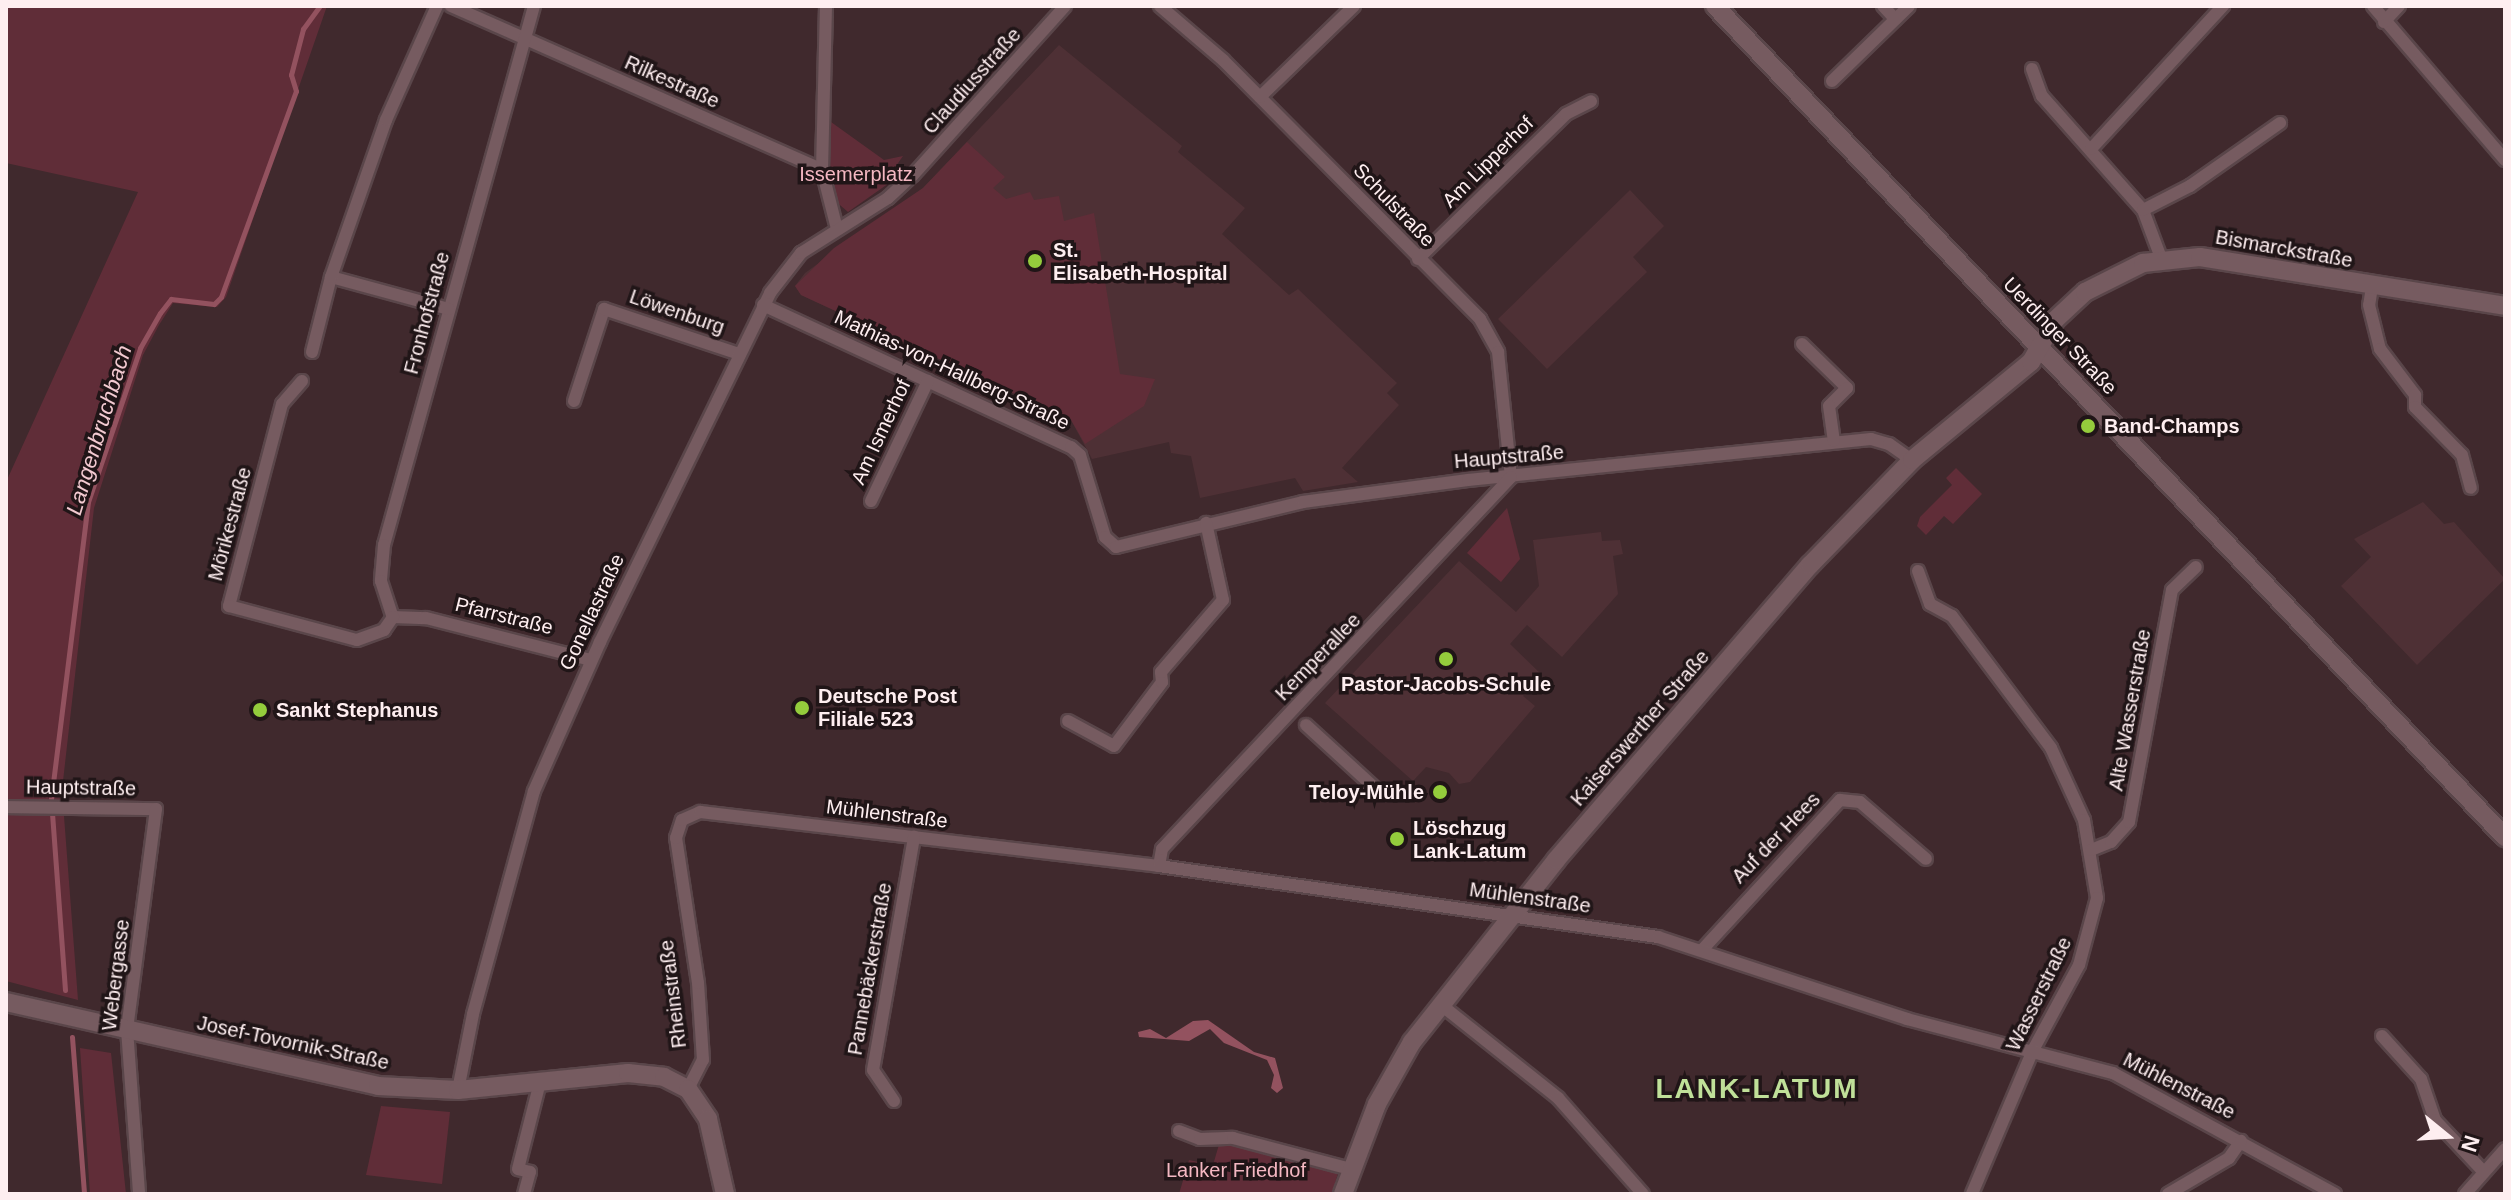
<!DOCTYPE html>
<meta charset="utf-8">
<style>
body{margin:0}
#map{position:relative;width:2511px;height:1200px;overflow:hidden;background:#40292d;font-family:Helvetica,sans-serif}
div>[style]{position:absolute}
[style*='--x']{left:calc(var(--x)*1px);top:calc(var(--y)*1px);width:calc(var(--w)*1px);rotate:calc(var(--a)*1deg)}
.built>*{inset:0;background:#4e3035}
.green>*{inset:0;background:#602d38}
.water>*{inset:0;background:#93525f}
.stream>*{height:5px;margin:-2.5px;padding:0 2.5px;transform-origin:2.5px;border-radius:2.5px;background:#93525f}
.roads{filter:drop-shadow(2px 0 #5a464a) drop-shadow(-2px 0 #5a464a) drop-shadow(0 2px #5a464a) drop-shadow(0 -2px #5a464a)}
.street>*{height:12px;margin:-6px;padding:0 6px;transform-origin:6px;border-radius:6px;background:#765b60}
.secondary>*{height:18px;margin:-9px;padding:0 9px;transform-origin:9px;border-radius:9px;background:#765b60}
.dots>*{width:22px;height:22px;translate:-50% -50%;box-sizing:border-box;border:4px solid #201517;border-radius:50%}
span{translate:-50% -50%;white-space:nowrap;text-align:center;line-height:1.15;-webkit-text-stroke:7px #201517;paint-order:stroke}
.street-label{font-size:20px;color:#feeef0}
.park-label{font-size:20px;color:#f4b8c2}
.poi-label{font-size:20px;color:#feeef0;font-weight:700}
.left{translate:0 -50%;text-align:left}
.right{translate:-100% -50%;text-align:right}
.water-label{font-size:22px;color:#f3cad1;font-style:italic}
.district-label{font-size:28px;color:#c0e099;font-weight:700;letter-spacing:2px}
.frame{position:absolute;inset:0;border:8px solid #feeef0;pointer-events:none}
.north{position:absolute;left:2407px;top:1096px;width:80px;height:80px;-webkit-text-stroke:6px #201517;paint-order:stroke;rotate:108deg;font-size:22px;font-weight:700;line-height:32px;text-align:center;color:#feeef0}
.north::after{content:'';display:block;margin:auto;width:28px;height:36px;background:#feeef0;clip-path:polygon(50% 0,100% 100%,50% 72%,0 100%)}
</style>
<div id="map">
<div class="built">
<i style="clip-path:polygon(1059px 45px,1182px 146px,1178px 152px,1245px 208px,1222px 234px,1289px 295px,1298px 289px,1397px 383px,1387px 393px,1399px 405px,1342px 468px,1358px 482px,1303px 491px,1295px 478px,1200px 498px,1191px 456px,1171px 453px,1169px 442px,1092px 459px,1071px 420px,801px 295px,795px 286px,805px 273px,923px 188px)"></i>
<i style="clip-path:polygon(1630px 190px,1664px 226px,1633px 257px,1647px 272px,1547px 369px,1498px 319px)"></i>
<i style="clip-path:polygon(2423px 502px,2444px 524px,2454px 522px,2505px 579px,2417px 665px,2341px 586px,2371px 557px,2354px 539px)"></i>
<i style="clip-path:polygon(1601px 532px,1602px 541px,1620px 540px,1623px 554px,1613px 556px,1618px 594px,1562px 657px,1527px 625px,1510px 644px,1542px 675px,1523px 696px,1535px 706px,1470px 782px,1459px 784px,1449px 773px,1426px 767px,1413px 781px,1325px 703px,1459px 561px,1516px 612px,1539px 586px,1533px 540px)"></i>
</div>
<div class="green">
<i style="clip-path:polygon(6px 6px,327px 6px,226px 297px,217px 307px,173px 303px,159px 325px,143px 355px,94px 508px,62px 790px,78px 1000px,6px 981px,6px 482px,138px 192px,6px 163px)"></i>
<i style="clip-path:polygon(831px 122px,884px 160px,903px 156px,889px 176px,892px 181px,848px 212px,833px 199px,828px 174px)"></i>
<i style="clip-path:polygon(967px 142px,1005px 177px,993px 188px,1006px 199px,1030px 192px,1034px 200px,1059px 196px,1064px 221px,1094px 213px,1120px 374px,1155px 379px,1144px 406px,1085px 444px,1071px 420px,801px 295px,795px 286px,834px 248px,923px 188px)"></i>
<i style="clip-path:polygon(1956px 468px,1982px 494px,1953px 524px,1944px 516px,1926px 535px,1917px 526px,1920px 517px,1952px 485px,1946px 478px)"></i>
<i style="clip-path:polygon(1507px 508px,1520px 559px,1501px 582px,1467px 553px)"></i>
<i style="clip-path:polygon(80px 1048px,111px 1053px,126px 1194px,90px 1194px)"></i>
<i style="clip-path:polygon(381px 1106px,450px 1112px,442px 1184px,366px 1175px)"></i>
<i style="clip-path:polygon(1220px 1141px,1338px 1173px,1332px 1194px,1179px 1194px,1189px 1160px,1213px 1165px)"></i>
</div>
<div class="water">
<i style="clip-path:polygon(1208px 1020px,1254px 1052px,1275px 1058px,1283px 1088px,1277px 1093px,1271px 1088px,1274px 1075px,1267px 1060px,1224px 1043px,1210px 1029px,1189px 1041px,1139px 1037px,1138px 1032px,1150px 1029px,1166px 1038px,1193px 1021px)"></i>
</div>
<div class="stream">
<i style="--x:65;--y:990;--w:192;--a:-94.2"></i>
<i style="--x:51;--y:799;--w:299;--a:-82.9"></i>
<i style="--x:88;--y:502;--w:163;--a:-71.3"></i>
<i style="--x:140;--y:348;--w:40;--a:-60.3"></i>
<i style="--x:160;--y:313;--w:18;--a:-52"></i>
<i style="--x:171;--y:299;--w:43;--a:6.6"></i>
<i style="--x:214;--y:304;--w:10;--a:-45"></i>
<i style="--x:221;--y:297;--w:219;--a:-70"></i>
<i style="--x:296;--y:91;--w:17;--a:-107"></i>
<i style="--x:291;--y:75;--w:48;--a:-75.4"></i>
<i style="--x:303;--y:29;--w:29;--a:-54"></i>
<i style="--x:72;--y:1037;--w:157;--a:85.6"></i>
</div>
<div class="roads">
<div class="street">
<i style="--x:451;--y:6;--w:406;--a:23.8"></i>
<i style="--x:822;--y:170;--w:61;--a:75.7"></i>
<i style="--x:534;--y:6;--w:559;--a:105.55"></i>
<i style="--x:384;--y:545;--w:36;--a:95"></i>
<i style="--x:381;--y:581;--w:38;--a:72"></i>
<i style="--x:393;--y:617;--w:33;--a:2"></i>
<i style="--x:426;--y:618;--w:170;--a:14.3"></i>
<i style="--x:1160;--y:6;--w:83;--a:40.6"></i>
<i style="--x:1223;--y:60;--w:365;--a:45.2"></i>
<i style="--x:1480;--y:319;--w:38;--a:61"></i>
<i style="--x:1498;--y:352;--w:126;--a:84.1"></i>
<i style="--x:1883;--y:6;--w:18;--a:47"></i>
<i style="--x:2373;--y:6;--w:203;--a:49.4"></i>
<i style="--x:2384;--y:22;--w:22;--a:-47"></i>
<i style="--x:2032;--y:69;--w:29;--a:70"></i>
<i style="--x:2042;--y:96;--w:152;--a:48.5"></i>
<i style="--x:2143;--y:210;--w:51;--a:69.4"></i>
<i style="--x:1832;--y:81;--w:107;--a:-44.2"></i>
<i style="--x:1260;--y:97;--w:131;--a:-44.1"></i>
<i style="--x:2091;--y:149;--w:195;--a:-47.3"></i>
<i style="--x:822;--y:170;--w:164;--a:-88.6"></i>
<i style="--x:2143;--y:210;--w:53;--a:-27.1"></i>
<i style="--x:2190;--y:186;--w:110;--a:-35"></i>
<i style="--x:1418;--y:259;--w:207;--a:-44.4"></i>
<i style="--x:1566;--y:114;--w:28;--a:-27"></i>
<i style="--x:331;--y:277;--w:122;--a:15.2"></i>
<i style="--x:2372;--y:287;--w:18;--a:99"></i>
<i style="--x:2369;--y:305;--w:45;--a:76"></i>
<i style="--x:2380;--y:349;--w:58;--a:52.7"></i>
<i style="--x:2415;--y:395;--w:12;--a:90"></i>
<i style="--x:2415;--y:407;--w:67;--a:45.6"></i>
<i style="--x:2462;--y:455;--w:34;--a:75"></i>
<i style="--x:763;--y:305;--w:339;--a:24.8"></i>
<i style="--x:1071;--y:447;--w:12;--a:42"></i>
<i style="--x:1080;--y:455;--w:86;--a:73"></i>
<i style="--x:1105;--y:537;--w:15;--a:42"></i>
<i style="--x:1116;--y:547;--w:192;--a:-13.5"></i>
<i style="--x:1303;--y:502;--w:166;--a:-7.6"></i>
<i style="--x:1468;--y:480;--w:405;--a:-5.8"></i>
<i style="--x:1871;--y:439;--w:19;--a:16"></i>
<i style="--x:1889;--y:444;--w:28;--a:35"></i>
<i style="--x:1802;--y:344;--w:63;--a:44.4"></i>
<i style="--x:1847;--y:388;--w:25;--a:135"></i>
<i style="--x:1829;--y:406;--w:35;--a:82"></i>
<i style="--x:312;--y:352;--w:77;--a:-75.8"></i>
<i style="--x:331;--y:277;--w:166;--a:-70.7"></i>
<i style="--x:386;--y:120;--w:125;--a:-65.9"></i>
<i style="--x:302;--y:381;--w:30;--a:131"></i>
<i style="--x:282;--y:404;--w:209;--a:104.7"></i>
<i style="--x:229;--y:606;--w:132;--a:14.9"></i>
<i style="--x:357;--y:640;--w:29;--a:-20"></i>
<i style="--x:384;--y:630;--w:16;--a:-55"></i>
<i style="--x:574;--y:401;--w:97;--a:-71.9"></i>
<i style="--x:604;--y:309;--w:142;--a:18.4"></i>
<i style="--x:871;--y:501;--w:133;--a:-64.6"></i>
<i style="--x:1918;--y:571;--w:35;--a:70"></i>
<i style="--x:1930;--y:604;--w:25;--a:29"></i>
<i style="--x:1952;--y:616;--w:165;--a:53.1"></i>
<i style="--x:2051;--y:748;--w:79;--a:65.4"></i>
<i style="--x:2084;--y:820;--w:79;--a:80.5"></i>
<i style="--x:2097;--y:898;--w:69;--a:105"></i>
<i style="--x:2079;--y:965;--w:97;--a:118.4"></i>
<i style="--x:2033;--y:1050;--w:156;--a:113"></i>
<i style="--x:1068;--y:721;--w:52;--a:28.5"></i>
<i style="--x:1114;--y:746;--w:80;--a:-53.1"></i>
<i style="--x:1162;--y:682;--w:10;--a:-96"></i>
<i style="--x:1161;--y:672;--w:95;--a:-49.3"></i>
<i style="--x:1223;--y:600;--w:79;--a:-102.4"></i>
<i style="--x:1306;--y:725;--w:96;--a:42.5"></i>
<i style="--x:6;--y:807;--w:150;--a:0.8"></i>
<i style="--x:156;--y:809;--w:222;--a:97.5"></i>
<i style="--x:127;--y:1029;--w:165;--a:85.8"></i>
<i style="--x:2091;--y:850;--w:22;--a:-22"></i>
<i style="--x:2111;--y:842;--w:27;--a:-48"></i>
<i style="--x:2129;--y:822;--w:236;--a:-79.5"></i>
<i style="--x:2172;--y:590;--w:33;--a:-44"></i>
<i style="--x:1159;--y:866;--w:17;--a:-80"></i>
<i style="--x:1162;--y:849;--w:510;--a:-46.83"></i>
<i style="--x:1702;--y:950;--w:204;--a:-47.4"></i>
<i style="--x:1840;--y:800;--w:20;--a:6"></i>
<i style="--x:1860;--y:802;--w:87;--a:40.8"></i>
<i style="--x:1440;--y:1004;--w:151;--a:38.5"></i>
<i style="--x:1558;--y:1098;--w:128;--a:48.5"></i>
<i style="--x:2382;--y:1036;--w:58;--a:47.8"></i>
<i style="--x:2421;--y:1079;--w:43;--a:71.1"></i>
<i style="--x:2435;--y:1120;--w:69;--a:46.8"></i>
<i style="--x:688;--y:1089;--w:33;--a:-63"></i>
<i style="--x:703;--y:1060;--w:77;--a:-93.7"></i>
<i style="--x:698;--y:983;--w:147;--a:-98.6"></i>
<i style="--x:676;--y:838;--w:19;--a:-72"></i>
<i style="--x:682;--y:820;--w:20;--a:-24"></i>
<i style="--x:700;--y:812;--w:462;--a:6.7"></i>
<i style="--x:1159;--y:866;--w:504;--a:8.1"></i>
<i style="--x:1658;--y:937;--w:262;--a:18.2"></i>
<i style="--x:1907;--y:1019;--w:213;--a:14.7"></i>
<i style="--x:2113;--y:1073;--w:253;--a:28.6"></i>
<i style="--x:458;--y:1090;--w:77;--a:-78.8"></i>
<i style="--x:473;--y:1014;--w:231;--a:-74.7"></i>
<i style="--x:534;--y:791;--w:163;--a:-66.1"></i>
<i style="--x:600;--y:642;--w:388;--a:-64"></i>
<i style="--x:770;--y:293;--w:51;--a:-52.2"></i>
<i style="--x:801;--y:253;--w:103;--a:-32.3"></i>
<i style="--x:888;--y:198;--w:34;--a:-43"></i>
<i style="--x:913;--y:175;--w:227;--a:-48"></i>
<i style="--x:894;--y:1101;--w:37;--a:-124"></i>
<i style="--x:873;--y:1070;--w:237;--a:-80"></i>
<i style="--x:1179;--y:1131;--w:22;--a:21"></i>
<i style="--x:1200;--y:1139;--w:33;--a:-2"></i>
<i style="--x:1233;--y:1138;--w:121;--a:14.8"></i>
<i style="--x:524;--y:1194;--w:23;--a:-75"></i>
<i style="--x:530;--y:1172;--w:12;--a:-166"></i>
<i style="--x:518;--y:1169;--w:90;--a:-75.8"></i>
<i style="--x:2168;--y:1194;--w:71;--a:-30.5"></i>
<i style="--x:2229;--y:1158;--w:21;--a:-55"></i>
<i style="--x:2465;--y:1194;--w:60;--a:-48.4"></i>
</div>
<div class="secondary">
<i style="--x:1715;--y:6;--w:1147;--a:46.45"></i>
<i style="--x:6;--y:1002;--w:381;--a:12.7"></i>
<i style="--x:378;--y:1086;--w:80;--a:2.9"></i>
<i style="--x:458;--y:1090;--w:171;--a:-5.7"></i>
<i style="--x:628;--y:1073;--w:36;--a:6"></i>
<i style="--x:664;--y:1077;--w:27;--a:27"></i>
<i style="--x:688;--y:1089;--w:36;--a:56"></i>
<i style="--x:708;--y:1119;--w:77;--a:77.2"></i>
<i style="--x:1343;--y:1194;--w:96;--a:-69.3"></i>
<i style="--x:1377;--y:1104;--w:71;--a:-60.6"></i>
<i style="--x:1412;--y:1042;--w:232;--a:-51.6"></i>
<i style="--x:1556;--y:860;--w:389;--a:-49.3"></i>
<i style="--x:1810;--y:565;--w:146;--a:-45.8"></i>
<i style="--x:1912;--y:460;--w:154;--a:-39.5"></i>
<i style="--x:2031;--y:362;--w:48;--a:-60.3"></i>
<i style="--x:2055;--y:320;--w:41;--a:-43"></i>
<i style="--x:2085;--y:292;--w:65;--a:-26.6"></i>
<i style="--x:2143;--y:263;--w:57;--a:-6"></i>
<i style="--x:2200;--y:257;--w:309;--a:9.1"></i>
</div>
</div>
<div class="dots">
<i style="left:1035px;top:261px;background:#94cc3c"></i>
<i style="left:2088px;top:426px;background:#94cc3c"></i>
<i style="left:1446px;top:659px;background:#94cc3c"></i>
<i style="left:802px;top:708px;background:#94cc3c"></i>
<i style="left:260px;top:710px;background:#94cc3c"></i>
<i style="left:1440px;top:792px;background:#94cc3c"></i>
<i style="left:1397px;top:839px;background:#94cc3c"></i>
</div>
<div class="street-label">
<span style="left:972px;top:81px;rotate:-48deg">Claudiusstraße</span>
<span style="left:672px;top:82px;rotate:24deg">Rilkestraße</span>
<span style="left:1488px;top:162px;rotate:-45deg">Am Lipperhof</span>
<span style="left:1394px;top:205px;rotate:46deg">Schulstraße</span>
<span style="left:2284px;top:249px;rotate:10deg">Bismarckstraße</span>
<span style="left:677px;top:312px;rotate:19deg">Löwenburg</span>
<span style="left:427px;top:313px;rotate:-75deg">Fronhofstraße</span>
<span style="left:2060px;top:336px;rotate:46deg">Uerdinger Straße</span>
<span style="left:952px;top:370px;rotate:25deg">Mathias-von-Hallberg-Straße</span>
<span style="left:881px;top:432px;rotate:-65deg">Am Ismerhof</span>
<span style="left:1509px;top:457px;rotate:-5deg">Hauptstraße</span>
<span style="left:230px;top:524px;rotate:-75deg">Mörikestraße</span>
<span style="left:592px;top:612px;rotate:-65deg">Gonellastraße</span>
<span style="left:504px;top:616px;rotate:14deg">Pfarrstraße</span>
<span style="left:1318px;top:657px;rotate:-46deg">Kemperallee</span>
<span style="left:2130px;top:710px;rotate:-80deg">Alte Wasserstraße</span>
<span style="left:1640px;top:728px;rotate:-49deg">Kaiserswerther Straße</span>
<span style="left:81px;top:788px;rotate:1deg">Hauptstraße</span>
<span style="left:887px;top:814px;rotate:7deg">Mühlenstraße</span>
<span style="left:1776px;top:838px;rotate:-46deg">Auf der Hees</span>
<span style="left:1530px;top:898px;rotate:8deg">Mühlenstraße</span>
<span style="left:870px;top:969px;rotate:-80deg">Pannebäckerstraße</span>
<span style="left:116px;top:975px;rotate:-83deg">Webergasse</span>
<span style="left:673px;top:994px;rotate:-97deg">Rheinstraße</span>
<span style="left:2039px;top:994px;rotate:-64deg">Wasserstraße</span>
<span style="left:293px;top:1043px;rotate:12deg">Josef-Tovornik-Straße</span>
<span style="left:2179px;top:1086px;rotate:27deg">Mühlenstraße</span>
</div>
<div class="park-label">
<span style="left:856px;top:174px">Issemerplatz</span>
<span style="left:1236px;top:1170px">Lanker Friedhof</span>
</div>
<div class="poi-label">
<span class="left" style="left:1053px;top:262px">St.<br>Elisabeth-Hospital</span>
<span class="left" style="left:2104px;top:426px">Band-Champs</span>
<span style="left:1446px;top:684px">Pastor-Jacobs-Schule</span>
<span class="left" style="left:818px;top:708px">Deutsche Post<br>Filiale 523</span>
<span class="left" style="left:276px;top:710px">Sankt Stephanus</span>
<span class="right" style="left:1424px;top:792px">Teloy-Mühle</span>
<span class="left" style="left:1413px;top:840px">Löschzug<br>Lank-Latum</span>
</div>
<div class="water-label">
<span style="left:99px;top:430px;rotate:-73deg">Langenbruchbach</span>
</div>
<div class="district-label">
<span style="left:1757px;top:1089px">LANK-LATUM</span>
</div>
<div class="frame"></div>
<div class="north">N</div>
</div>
